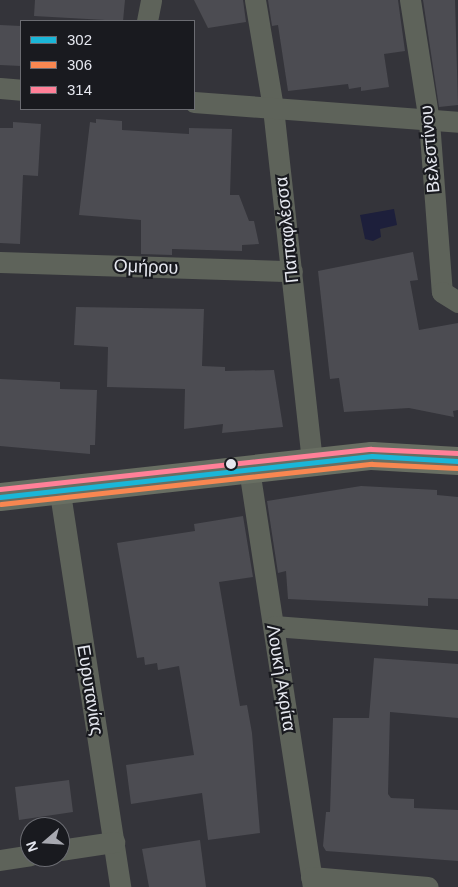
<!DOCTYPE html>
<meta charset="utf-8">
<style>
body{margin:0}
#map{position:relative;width:458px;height:887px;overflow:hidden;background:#34343a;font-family:Arial,sans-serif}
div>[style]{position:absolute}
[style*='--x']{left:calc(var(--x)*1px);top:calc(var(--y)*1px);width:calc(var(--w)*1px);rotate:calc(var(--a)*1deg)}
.water>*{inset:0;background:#1d1f3b}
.building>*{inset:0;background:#4c4c52}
.street>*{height:21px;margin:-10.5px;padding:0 10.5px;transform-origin:10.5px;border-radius:10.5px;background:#5e635a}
.secondary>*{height:28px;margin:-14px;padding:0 14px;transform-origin:14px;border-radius:14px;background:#686e62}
.bus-1>*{height:5px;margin:-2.5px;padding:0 2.5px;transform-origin:2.5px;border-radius:2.5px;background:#1ab6d8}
.bus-2>*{height:5px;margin:-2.5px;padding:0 2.5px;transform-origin:2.5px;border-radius:2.5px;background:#f88751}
.bus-3>*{height:5px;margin:-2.5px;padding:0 2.5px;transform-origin:2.5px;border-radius:2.5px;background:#ff8098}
.dots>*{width:14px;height:14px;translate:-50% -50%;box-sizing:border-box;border:2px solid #191a1f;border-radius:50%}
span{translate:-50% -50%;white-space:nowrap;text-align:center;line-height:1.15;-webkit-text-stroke:4.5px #191a1f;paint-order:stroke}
.street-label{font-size:18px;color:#e5e7ef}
.legend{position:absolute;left:20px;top:20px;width:175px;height:90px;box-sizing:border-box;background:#191a1f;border:1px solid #6b6c72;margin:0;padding:6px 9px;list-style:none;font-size:15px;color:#e5e7ef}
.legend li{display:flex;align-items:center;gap:10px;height:25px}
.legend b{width:25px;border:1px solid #6b6c72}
.north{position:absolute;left:20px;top:817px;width:50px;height:50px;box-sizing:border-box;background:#191a1f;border:1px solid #6b6c72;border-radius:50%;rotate:251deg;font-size:14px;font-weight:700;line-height:20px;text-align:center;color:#e5e7ef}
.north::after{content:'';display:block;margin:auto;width:18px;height:22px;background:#a7a8b0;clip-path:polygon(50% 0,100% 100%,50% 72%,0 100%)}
</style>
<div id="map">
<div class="water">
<i style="clip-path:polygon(394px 209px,397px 225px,380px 229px,381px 237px,373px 241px,365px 239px,360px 215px)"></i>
</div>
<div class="building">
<i style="clip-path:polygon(35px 0,125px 0,123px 21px,34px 16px)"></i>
<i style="clip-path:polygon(194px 0,243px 0,246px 22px,208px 28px)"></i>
<i style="clip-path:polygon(268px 0,398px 0,405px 51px,384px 54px,389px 87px,361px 91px,361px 87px,349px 89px,348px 84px,288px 91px,278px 25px,272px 26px)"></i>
<i style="clip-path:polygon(423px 0,455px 0,458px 105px,439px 107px)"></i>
<i style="clip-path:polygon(0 25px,21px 26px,21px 66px,0 65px)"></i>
<i style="clip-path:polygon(96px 119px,122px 121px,122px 130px,189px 134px,189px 128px,232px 129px,230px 195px,239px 195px,249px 221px,254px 221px,259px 244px,242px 245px,242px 251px,172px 249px,172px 255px,141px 254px,141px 220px,79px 215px,90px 122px,96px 123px)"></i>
<i style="clip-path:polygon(13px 122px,41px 124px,38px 176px,23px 175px,20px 244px,0 243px,0 128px,13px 128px)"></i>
<i style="clip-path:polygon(413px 252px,418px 280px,410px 281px,419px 330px,458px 323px,458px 410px,453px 411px,454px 417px,409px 408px,344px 412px,339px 378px,330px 379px,318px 271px)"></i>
<i style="clip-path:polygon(76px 307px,204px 309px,202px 366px,225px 367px,225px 371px,274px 370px,283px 427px,222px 433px,223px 424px,184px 429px,185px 389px,107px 387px,108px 347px,74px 345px)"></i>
<i style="clip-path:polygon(0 379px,60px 382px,60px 389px,97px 390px,95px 445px,90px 445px,90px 454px,0 446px)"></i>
<i style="clip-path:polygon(361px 486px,437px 490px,437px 495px,458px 497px,458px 599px,428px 598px,428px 606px,288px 599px,286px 571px,278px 573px,267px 501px)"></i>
<i style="clip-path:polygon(243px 516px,253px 577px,219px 582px,240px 706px,247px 705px,252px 733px,260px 833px,208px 840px,202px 793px,131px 804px,126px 765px,194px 755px,179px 666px,158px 670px,157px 663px,145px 665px,144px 657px,137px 658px,117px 543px,195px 531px,194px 524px)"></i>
<i style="clip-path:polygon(374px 658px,458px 664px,458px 718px,390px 712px,388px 794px,391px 798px,414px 799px,414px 808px,458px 810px,458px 861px,326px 851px,323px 846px,326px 812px,330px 812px,333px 718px,369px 718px)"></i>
<i style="clip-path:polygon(69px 780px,73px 812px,19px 820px,15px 787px)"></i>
<i style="clip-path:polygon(200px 840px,206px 887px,149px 887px,142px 849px)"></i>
</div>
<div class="street">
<i style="--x:255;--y:0;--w:109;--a:80.5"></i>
<i style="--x:273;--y:108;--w:356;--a:83.7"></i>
<i style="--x:410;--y:0;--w:122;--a:81.1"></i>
<i style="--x:429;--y:121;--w:171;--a:85.7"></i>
<i style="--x:442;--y:292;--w:19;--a:32"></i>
<i style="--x:147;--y:21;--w:21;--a:-79"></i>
<i style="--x:0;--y:88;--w:21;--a:5"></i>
<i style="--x:194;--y:102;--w:265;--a:4.3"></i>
<i style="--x:0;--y:262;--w:292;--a:1.8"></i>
<i style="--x:249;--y:469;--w:423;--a:81.3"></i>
<i style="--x:60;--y:493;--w:399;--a:81.3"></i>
<i style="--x:274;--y:626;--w:185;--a:4.4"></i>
<i style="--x:60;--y:850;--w:55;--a:-8.4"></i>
<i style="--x:0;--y:860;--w:30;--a:-9"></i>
<i style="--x:311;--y:877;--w:117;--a:4.9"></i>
</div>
<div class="secondary">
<i style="--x:0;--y:497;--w:374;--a:-6.3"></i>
<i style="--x:372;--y:456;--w:86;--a:3.3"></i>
</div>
<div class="bus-1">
<i style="--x:0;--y:497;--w:374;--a:-6.3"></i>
<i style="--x:372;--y:456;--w:86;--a:3.3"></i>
</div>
<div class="bus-2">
<i style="--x:1;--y:504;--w:373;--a:-6.2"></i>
<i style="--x:372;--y:464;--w:86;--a:2.7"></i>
</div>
<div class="bus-3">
<i style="--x:0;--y:489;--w:373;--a:-6.2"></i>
<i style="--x:371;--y:449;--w:87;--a:2.6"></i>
</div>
<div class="dots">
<i style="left:231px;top:464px;background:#e5e7ef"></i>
</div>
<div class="street-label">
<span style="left:430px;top:149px;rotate:-95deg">Βελεστίνου</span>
<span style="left:287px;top:230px;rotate:-96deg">Παπαφλέσσα</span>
<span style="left:146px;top:267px;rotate:2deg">Ομήρου</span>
<span style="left:281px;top:678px;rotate:81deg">Λουκή Ακρίτα</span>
<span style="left:90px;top:690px;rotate:81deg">Ευρυτανίας</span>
</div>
<ul class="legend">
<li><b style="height:6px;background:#1ab6d8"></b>302</li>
<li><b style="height:6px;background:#f88751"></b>306</li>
<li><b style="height:6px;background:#ff8098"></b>314</li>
</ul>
<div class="north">N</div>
</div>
